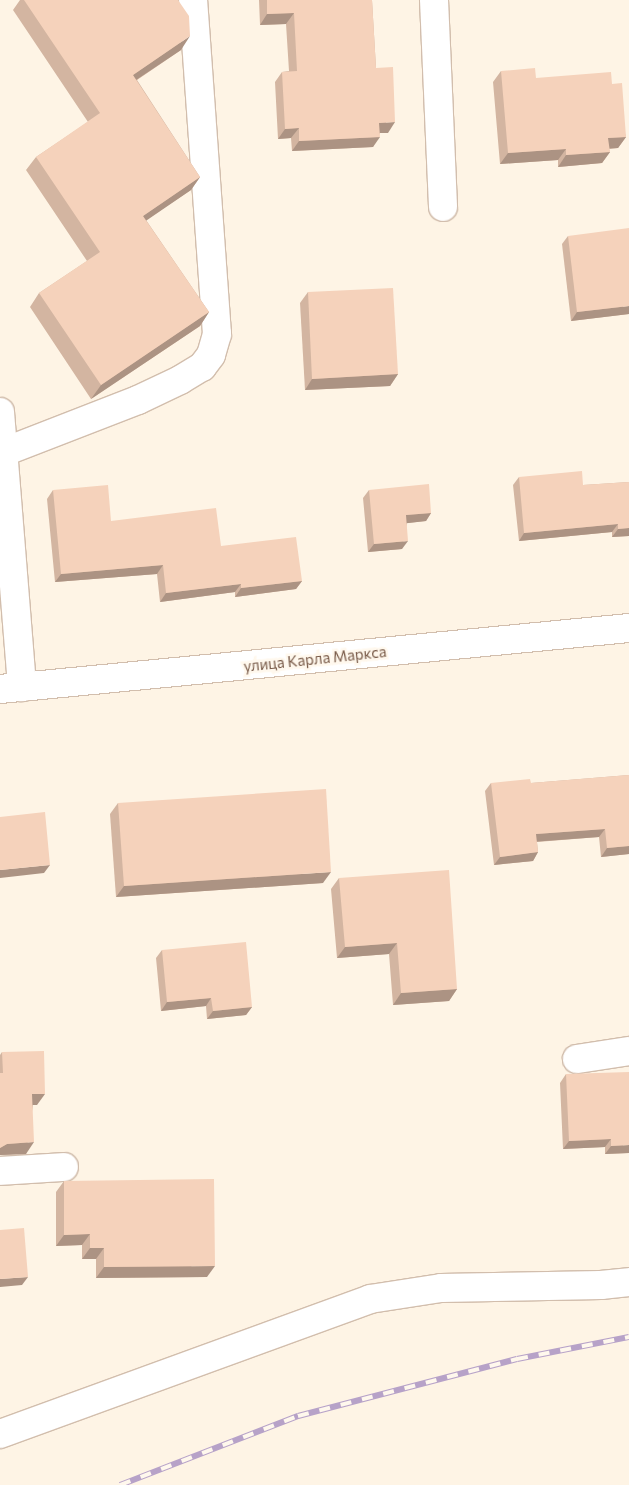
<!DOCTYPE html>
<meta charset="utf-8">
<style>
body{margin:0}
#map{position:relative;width:629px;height:1485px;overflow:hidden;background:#fef4e5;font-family:Commissioner,sans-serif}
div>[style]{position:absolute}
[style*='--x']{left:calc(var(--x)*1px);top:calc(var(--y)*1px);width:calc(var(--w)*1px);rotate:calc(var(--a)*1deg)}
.roads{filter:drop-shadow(1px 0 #d2bead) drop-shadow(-1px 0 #d2bead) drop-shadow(0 1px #d2bead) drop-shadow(0 -1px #d2bead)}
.minor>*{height:28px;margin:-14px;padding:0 14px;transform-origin:14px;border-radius:14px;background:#fff}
.rail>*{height:5.5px;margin-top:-2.75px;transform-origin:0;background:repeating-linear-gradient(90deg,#fff8ed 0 11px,#b7a2c8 0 22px);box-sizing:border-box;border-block:1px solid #b7a2c8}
.wall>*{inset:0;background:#d3b5a1}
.shaded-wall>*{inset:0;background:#ac9383}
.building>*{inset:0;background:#f5d2bb}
span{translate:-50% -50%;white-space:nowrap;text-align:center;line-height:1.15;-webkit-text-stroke:5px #fff8ed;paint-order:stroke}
.street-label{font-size:15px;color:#785a48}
</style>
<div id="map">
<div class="roads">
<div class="minor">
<i style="--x:434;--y:0;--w:207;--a:87.5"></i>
<i style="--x:0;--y:412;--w:276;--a:85.4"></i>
<i style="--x:4;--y:452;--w:144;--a:-21.2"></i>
<i style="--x:138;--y:400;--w:47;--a:-25.5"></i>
<i style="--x:180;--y:380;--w:26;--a:-31"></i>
<i style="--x:202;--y:367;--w:15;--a:-53"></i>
<i style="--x:211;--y:355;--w:22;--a:-74"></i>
<i style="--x:217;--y:334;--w:335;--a:-94.1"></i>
<i style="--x:0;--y:689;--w:632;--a:-5.54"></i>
<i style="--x:577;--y:1059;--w:53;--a:-8.7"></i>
<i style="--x:0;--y:1171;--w:64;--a:-3.6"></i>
<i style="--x:0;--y:1434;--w:394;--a:-20"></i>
<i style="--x:370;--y:1299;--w:72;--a:-8.8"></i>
<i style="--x:441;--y:1288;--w:160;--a:-1.1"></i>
<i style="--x:601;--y:1285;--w:28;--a:-6"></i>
</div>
</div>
<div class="rail">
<i style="--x:120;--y:1485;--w:191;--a:-21.2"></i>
<i style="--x:298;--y:1416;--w:226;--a:-14.6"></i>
<i style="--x:517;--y:1359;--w:114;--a:-11.1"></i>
</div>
<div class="wall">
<i style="clip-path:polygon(20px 0,178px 0,181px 50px,137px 80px,200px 177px,191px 190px,146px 220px,209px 312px,200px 326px,91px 399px,30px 307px,39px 293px,87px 261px,26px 170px,36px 157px,88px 122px,13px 10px)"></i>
<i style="clip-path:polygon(259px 0,372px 0,376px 68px,388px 133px,380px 133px,373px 147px,292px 151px,291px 138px,278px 139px,275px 82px,282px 72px,289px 71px,286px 24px,260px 25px)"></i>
<i style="clip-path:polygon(501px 71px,536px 78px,612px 84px,626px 137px,618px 148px,609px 149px,610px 152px,602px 163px,558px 167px,558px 160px,500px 164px,493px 82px)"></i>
<i style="clip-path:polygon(568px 236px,629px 314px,571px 321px,562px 244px)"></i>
<i style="clip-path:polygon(308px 292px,398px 374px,390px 386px,305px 390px,300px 303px)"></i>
<i style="clip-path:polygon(519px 477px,583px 485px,629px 482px,629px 536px,612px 537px,612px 532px,519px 541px,513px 485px)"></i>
<i style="clip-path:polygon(53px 490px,111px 521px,221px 546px,302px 581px,296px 589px,235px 597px,235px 592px,160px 602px,157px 574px,55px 582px,47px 499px)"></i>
<i style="clip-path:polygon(369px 490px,431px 513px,426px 521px,407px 523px,402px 549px,368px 552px,363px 498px)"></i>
<i style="clip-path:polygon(629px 775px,629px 854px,601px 857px,599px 837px,537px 842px,538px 852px,533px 861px,494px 865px,485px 791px,491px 783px,531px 783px)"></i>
<i style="clip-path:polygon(118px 803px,323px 883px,116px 897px,110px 814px)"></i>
<i style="clip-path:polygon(339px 878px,457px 989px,449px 1001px,393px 1005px,389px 954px,337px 958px,331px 889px)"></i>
<i style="clip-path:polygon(162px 950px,252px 1007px,246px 1015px,207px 1019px,206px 1006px,161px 1011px,156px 958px)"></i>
<i style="clip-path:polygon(2px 1052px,37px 1105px,33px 1105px,26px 1154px,0 1155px,0 1055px)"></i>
<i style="clip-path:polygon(566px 1074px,629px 1153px,605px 1154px,605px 1147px,563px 1149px,560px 1083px)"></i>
<i style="clip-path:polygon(64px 1181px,207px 1277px,96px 1278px,96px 1259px,82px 1259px,82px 1245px,56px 1246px,56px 1192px)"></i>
</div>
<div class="shaded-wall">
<i style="clip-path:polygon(294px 13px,286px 24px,260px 25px,267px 14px)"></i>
<i style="clip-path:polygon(190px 36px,181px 50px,124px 88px,133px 75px)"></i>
<i style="clip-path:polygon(395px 122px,388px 133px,372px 133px,379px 123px)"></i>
<i style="clip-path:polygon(299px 128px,291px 138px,278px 139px,285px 129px)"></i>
<i style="clip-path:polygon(380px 137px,373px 147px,292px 151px,299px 141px)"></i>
<i style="clip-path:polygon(626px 137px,618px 148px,600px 149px,608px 138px)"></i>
<i style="clip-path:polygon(566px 149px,558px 160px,500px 164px,508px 153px)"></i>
<i style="clip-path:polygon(610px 152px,602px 163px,558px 167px,566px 155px)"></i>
<i style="clip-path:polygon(200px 177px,191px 190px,134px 229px,143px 216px)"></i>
<i style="clip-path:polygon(629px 306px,629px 314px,571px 321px,577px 312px)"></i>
<i style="clip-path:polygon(209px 312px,200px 326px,91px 399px,101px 385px)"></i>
<i style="clip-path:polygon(398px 374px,390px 386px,305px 390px,312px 379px)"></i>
<i style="clip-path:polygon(431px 513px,426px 521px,400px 524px,406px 515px)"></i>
<i style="clip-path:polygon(618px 524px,612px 532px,519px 541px,524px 533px)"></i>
<i style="clip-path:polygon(629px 528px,629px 536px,612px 537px,618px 529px)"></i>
<i style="clip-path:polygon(408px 541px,402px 549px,368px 552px,374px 544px)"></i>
<i style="clip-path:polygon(163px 565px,157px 574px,55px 582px,61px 574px)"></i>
<i style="clip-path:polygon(302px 581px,296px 589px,235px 597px,241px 588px)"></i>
<i style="clip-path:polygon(241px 584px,235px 592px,160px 602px,166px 593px)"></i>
<i style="clip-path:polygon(605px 829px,599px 837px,531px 842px,536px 834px)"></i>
<i style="clip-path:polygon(629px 846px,629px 854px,601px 857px,607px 848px)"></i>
<i style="clip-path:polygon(538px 852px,533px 861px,494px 865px,500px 857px)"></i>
<i style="clip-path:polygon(50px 865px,44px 873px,0 878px,0 870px)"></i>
<i style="clip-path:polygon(331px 872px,323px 883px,116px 897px,124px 886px)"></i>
<i style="clip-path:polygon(397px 943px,389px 954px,337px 958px,345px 947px)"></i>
<i style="clip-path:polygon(457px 989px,449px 1001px,393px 1005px,401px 993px)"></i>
<i style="clip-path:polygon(211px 998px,206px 1006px,161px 1011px,167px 1002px)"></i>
<i style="clip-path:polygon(252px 1007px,246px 1015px,207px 1019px,213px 1011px)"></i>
<i style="clip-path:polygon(32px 1094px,45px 1094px,37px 1105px,25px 1105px)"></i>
<i style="clip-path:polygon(611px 1139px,605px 1147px,563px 1149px,569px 1141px)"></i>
<i style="clip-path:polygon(34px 1142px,26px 1154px,0 1155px,0 1148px,7px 1144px)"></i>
<i style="clip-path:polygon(629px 1145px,629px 1153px,605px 1154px,611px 1146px)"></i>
<i style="clip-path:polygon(90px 1234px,82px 1245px,56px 1246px,64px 1235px)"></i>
<i style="clip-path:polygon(90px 1248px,104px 1248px,96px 1259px,82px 1259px)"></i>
<i style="clip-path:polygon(215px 1266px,207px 1277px,96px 1278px,104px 1267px)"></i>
<i style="clip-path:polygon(28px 1277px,22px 1285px,0 1287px,0 1279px)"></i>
</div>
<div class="building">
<i style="clip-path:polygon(24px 0,178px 0,189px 16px,190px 36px,133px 75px,200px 177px,143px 216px,209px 312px,101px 385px,39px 293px,100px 252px,36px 157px,100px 113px)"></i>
<i style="clip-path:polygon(267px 0,372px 0,376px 68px,393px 67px,395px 122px,379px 123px,380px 137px,299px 141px,299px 128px,285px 129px,282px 72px,297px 71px,294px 13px,267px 14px)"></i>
<i style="clip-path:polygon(535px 68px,536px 78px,611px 72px,612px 84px,622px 83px,626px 137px,608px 138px,610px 152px,566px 155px,566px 149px,508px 153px,501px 71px)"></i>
<i style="clip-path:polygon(629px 228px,629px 306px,577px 312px,568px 236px)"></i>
<i style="clip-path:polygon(393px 288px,398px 374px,312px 379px,308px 292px)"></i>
<i style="clip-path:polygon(582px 471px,583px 485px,629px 482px,629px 528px,618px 529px,618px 524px,524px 533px,519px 477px)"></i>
<i style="clip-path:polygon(429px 484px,431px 513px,406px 515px,408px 541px,374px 544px,369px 490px)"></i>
<i style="clip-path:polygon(108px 485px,111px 521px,216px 508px,221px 546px,296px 537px,302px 581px,241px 588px,241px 584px,166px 593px,163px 565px,61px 574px,53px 490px)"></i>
<i style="clip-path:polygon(629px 775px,629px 846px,607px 848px,605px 829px,536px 834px,538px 852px,500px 857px,491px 783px,530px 779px,531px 783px)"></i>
<i style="clip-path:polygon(326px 789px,331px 872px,124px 886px,118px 803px)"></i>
<i style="clip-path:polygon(45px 812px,50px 865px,0 870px,0 817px)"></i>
<i style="clip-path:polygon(449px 870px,457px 989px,401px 993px,397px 943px,345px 947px,339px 878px)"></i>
<i style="clip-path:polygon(246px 942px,252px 1007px,213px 1011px,211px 998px,167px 1002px,162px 950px)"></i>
<i style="clip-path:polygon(44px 1051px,45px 1094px,32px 1094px,34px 1142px,7px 1144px,0 1148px,0 1073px,3px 1073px,2px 1052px)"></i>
<i style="clip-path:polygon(629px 1072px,629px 1145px,611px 1146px,611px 1139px,569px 1141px,566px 1074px)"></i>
<i style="clip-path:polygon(214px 1179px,215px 1266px,104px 1267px,104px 1248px,90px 1248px,90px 1234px,64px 1235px,64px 1181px)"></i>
<i style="clip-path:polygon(24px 1228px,28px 1277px,0 1279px,0 1230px)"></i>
</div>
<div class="street-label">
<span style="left:315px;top:659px;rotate:-6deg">улица Карла Маркса</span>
</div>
</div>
